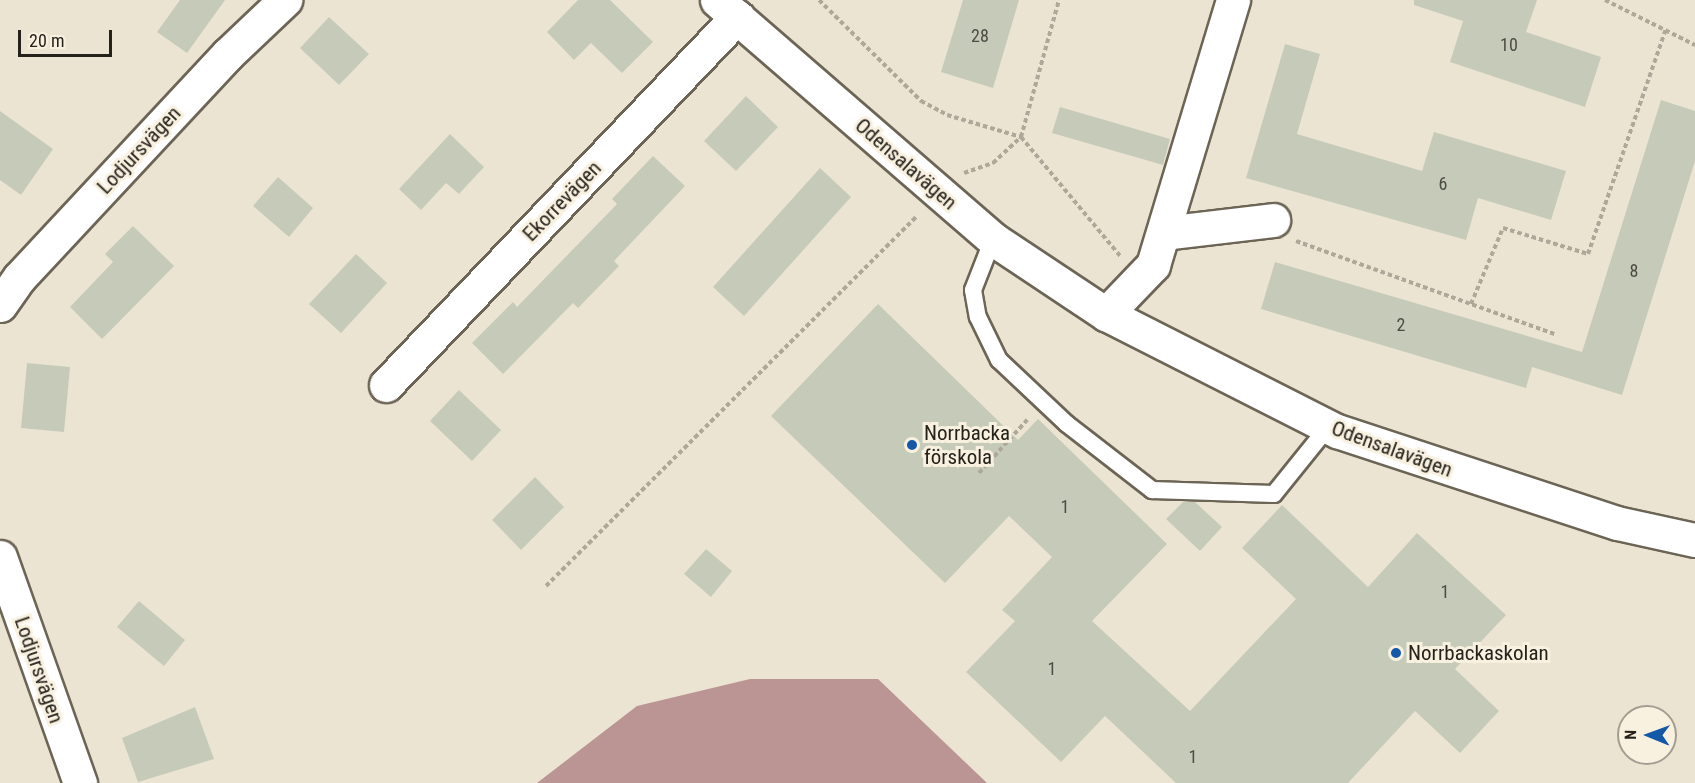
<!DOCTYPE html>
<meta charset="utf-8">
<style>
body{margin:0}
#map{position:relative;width:1695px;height:783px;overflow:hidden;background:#ece4d3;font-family:"Roboto Condensed",sans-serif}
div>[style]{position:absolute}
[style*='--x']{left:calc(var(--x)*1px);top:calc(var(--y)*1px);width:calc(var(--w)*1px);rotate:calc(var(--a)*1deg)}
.forest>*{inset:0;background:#bb9494}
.building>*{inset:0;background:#c6cbb9}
.path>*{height:4px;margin-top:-2px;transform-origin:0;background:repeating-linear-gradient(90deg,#aea89a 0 4.5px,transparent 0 7.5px)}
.roads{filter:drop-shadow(2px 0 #6c6556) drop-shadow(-2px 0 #6c6556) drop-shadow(0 2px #6c6556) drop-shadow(0 -2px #6c6556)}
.lane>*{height:16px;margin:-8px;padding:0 8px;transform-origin:8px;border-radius:8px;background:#fff}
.street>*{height:33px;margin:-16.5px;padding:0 16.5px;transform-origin:16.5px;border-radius:16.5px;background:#fff}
.dots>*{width:16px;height:16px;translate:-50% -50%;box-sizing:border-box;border:3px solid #f9f1e0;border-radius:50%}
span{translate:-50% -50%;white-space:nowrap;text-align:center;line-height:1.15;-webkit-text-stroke:6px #f9f1e0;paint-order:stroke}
.number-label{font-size:18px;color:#4d4c43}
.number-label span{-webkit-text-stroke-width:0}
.street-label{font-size:21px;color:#25221c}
.poi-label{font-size:21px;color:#25221c}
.left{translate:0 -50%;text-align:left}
.north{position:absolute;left:1617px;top:705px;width:60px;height:60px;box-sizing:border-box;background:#f9f1e0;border:2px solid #a49e92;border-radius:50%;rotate:271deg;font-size:16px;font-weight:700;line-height:24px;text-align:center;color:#25221c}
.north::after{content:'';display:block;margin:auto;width:21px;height:27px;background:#1458a8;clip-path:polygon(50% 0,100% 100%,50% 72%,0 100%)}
.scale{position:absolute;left:18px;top:30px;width:94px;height:27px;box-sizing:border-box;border:3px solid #25221c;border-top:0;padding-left:8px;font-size:18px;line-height:21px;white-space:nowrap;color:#25221c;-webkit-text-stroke:4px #f9f1e0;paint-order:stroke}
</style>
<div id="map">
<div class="forest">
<i style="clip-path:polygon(750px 679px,878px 679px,987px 783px,537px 783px,637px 706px)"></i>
</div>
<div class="building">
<i style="clip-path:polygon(180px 0,225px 0,187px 53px,157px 32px)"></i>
<i style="clip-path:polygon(578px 0,610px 0,653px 42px,622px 73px,591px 43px,574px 60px,547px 32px)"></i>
<i style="clip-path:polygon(963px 0,1019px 0,993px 88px,941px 72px)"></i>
<i style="clip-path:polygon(1414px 0,1537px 0,1526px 32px,1601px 57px,1585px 107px,1450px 62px,1463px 21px,1414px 5px)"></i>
<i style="clip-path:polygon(329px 17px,369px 54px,339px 85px,300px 48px)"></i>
<i style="clip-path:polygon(1285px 44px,1320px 54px,1297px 134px,1422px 171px,1434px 132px,1566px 171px,1551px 220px,1478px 198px,1466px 240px,1246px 178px)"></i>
<i style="clip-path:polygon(746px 96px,778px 127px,736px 171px,704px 141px)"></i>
<i style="clip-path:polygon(1661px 100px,1695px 111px,1695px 161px,1622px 395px,1532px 367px,1526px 388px,1261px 309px,1275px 262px,1582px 352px)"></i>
<i style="clip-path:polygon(1060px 107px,1170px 139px,1163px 165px,1052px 133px)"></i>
<i style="clip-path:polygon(0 111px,53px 149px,21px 195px,0 180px)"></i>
<i style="clip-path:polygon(450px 134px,484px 167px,459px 194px,446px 183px,421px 210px,399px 189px)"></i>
<i style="clip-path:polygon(653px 156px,685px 186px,614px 261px,619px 266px,578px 308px,573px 303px,503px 374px,472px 343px,513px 302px,517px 307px,617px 204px,612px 199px)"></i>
<i style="clip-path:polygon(820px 168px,851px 197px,744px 316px,713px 287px)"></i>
<i style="clip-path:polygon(278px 177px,313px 208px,289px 237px,253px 206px)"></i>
<i style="clip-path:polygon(133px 226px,174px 266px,102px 339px,70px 307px,113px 262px,105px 254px)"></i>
<i style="clip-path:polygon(356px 254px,387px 283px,341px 333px,309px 304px)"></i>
<i style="clip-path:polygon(878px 304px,1018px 440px,1038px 419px,1167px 544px,1092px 621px,1190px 711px,1296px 599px,1242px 548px,1282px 505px,1368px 587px,1417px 533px,1506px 615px,1455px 669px,1499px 711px,1460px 753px,1415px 711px,1348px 783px,1176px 783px,1105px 716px,1061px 762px,966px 672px,1015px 621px,1002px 610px,1052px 557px,1009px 516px,945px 583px,771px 416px)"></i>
<i style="clip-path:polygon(27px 363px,70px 367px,64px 432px,21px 428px)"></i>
<i style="clip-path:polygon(459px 390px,501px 430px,472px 461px,430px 421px)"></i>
<i style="clip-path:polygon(535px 477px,564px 507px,521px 550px,492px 520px)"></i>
<i style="clip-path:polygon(1183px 502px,1195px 502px,1222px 527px,1200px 551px,1166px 519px)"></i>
<i style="clip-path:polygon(706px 549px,732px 571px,711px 597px,684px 574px)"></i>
<i style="clip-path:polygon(139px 601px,185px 640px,164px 666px,117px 627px)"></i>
<i style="clip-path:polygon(195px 707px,214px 759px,138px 782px,122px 738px)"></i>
</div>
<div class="path">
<i style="--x:819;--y:0;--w:144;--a:44.7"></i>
<i style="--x:921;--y:101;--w:30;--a:28"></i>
<i style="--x:947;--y:115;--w:77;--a:16.6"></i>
<i style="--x:1021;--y:137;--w:155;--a:50.2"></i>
<i style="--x:1605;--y:0;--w:101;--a:26.6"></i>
<i style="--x:964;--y:173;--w:31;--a:-19"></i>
<i style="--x:993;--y:163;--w:38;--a:-43"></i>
<i style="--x:1021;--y:137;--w:142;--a:-74.5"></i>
<i style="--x:1296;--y:241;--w:275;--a:19.8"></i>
<i style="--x:1471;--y:304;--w:82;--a:-67.2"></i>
<i style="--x:1503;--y:228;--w:89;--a:17"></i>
<i style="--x:1588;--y:254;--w:238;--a:-70.9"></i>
<i style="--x:979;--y:473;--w:72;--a:-47.8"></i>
<i style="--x:546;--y:586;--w:524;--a:-44.92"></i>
</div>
<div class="roads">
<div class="lane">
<i style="--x:993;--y:239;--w:55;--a:111.4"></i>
<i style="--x:973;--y:290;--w:27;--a:80"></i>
<i style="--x:978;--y:317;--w:48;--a:64"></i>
<i style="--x:999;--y:360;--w:93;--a:43.3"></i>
<i style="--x:1067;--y:424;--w:108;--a:37.8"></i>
<i style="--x:1152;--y:490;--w:122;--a:1.9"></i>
<i style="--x:1274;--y:494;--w:86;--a:-51.1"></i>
</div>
<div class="street">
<i style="--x:717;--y:0;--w:365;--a:40.9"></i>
<i style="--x:993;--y:239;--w:136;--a:33.6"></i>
<i style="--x:1106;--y:314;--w:259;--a:26.9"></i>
<i style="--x:1337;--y:431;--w:295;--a:18.2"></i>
<i style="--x:1617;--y:523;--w:80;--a:12.3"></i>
<i style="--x:1164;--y:233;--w:110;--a:-6.8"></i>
<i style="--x:0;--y:305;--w:33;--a:-55"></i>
<i style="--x:19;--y:278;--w:306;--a:-47"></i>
<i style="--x:228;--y:54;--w:79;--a:-43.5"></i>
<i style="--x:1106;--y:314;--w:68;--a:-46.2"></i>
<i style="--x:1153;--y:265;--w:277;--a:-73.2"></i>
<i style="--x:386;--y:385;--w:509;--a:-46.35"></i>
<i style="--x:0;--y:557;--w:240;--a:70.5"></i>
</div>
</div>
<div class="dots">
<i style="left:912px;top:445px;background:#1458a8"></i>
<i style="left:1396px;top:653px;background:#1458a8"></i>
</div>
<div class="number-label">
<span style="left:980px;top:36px">28</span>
<span style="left:1509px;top:45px">10</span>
<span style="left:1443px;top:184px">6</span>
<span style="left:1634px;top:271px">8</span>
<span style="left:1401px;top:325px">2</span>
<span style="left:1065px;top:507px">1</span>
<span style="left:1445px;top:592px">1</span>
<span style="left:1052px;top:669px">1</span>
<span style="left:1193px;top:757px">1</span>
</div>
<div class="street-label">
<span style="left:139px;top:150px;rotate:-47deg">Lodjursvägen</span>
<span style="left:906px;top:164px;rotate:41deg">Odensalavägen</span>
<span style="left:562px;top:201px;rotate:-46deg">Ekorrevägen</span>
<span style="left:1392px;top:449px;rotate:20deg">Odensalavägen</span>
<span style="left:39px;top:670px;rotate:71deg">Lodjursvägen</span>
</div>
<div class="poi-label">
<span class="left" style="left:924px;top:445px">Norrbacka<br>förskola</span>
<span class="left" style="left:1408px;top:653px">Norrbackaskolan</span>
</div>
<div class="north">N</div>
<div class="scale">20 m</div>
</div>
